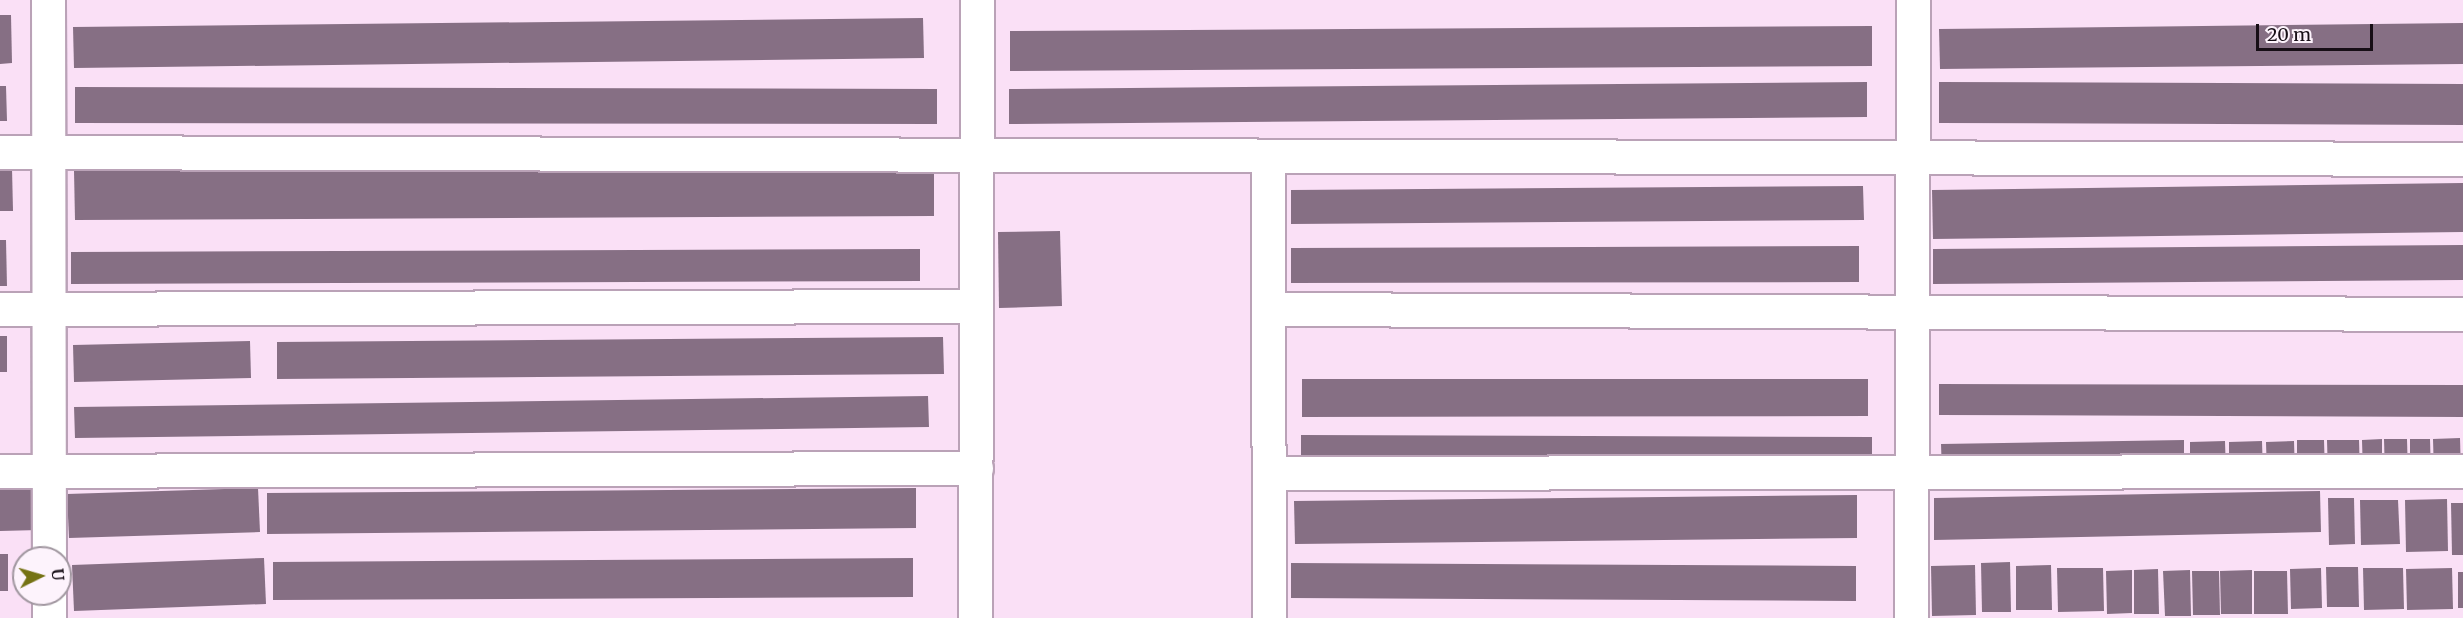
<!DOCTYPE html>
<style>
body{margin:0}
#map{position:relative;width:2463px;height:618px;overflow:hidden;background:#fae0f6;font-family:Merriweather,serif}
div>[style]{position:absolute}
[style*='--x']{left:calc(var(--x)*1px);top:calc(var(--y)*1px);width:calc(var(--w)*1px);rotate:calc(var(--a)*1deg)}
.building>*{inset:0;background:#866f84}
.roads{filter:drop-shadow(2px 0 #baa2b7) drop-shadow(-2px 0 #baa2b7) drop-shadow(0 2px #baa2b7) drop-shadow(0 -2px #baa2b7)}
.minor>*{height:33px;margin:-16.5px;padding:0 16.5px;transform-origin:16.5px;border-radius:16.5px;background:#fff}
span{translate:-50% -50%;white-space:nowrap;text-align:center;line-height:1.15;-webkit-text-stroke:6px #fdf3fc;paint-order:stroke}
.north{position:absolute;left:12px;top:546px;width:60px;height:60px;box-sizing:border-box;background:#fdf3fc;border:2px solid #a197a0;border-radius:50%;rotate:85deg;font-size:16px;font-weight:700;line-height:24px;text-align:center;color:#170e16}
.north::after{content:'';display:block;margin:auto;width:21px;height:27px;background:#757214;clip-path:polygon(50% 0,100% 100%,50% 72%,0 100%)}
.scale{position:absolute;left:2256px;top:24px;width:117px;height:27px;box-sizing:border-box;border:3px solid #170e16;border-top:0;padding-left:8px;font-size:18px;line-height:21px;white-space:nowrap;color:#170e16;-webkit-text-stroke:4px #fdf3fc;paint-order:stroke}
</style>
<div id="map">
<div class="building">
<i style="clip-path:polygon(0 15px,11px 15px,12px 63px,0 64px)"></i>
<i style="clip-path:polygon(923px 18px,924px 58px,74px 68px,73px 27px)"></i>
<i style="clip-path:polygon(2463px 23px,2463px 64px,1940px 69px,1939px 29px)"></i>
<i style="clip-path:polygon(1872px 26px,1872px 66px,1010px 71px,1010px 31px)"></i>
<i style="clip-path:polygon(1867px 82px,1867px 117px,1009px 124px,1009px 89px)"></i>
<i style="clip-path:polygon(1939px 82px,2463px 84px,2463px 125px,1939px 123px)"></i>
<i style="clip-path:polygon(0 86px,6px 86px,7px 121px,0 121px)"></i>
<i style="clip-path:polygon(75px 87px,937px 89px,937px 124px,75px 123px)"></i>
<i style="clip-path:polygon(934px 166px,934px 216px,75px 220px,74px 171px)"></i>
<i style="clip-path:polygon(0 168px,12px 168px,13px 211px,0 211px)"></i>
<i style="clip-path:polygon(2463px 183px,2463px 232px,1933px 239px,1932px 190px)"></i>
<i style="clip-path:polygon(1863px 186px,1864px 220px,1291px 224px,1291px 190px)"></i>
<i style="clip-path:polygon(1060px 231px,1062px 306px,999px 308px,998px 232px)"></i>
<i style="clip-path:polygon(0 240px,6px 240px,7px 286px,0 286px)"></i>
<i style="clip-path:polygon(2463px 245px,2463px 280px,1933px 284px,1933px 249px)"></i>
<i style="clip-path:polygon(1859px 246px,1859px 282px,1291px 283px,1291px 248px)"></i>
<i style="clip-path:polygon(920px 249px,920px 281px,71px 284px,71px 252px)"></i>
<i style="clip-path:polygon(0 336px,7px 336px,7px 372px,0 372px)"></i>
<i style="clip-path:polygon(943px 337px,944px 374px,277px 379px,277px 342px)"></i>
<i style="clip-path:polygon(250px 341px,251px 378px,74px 382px,73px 345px)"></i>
<i style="clip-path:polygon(1302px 379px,1868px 379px,1868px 416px,1302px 417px)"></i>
<i style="clip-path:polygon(1939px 384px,2463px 385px,2463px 417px,1939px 415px)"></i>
<i style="clip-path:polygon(928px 396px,929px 427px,75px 438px,74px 407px)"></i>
<i style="clip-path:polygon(1301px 435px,1872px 437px,1872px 479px,1301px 477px)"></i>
<i style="clip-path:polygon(2460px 438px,2461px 474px,2434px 474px,2433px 439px)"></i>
<i style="clip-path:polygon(2382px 439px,2382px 475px,2363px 475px,2362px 440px)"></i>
<i style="clip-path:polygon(2384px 439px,2407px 439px,2408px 475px,2385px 475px)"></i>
<i style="clip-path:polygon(2410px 439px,2430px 439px,2431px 475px,2410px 476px)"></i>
<i style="clip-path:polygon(2184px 440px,2184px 472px,1942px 476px,1941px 444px)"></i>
<i style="clip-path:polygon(2297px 440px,2324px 440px,2325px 473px,2297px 474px)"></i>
<i style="clip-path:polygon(2327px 440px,2359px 440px,2360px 476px,2328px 476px)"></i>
<i style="clip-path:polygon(2225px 441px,2226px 474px,2190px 474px,2190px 442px)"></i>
<i style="clip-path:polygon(2262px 441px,2263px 475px,2229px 475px,2229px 442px)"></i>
<i style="clip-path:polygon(2294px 441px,2295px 475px,2267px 476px,2266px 442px)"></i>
<i style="clip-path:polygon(39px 481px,39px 530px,0 531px,0 482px)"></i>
<i style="clip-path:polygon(258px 488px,260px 532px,69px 538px,67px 494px)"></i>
<i style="clip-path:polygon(916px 488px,916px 528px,267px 534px,267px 493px)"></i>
<i style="clip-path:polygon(2320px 491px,2321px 532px,1934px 540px,1934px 498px)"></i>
<i style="clip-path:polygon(1857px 495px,1857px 538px,1295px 544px,1294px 501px)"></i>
<i style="clip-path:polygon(2328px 498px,2354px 498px,2355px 544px,2329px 545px)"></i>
<i style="clip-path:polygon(2447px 499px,2448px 551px,2406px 552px,2405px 500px)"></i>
<i style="clip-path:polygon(2360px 500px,2398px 500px,2400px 544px,2361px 545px)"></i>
<i style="clip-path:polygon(2451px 503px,2463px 503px,2463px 555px,2452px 555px)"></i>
<i style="clip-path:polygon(0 554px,8px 554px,8px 591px,0 591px)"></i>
<i style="clip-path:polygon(264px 558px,266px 604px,74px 611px,72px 565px)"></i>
<i style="clip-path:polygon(913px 558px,913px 597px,273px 600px,273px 562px)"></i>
<i style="clip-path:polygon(2010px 562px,2011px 612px,1982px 612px,1981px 563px)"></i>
<i style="clip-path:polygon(1291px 563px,1856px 566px,1856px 601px,1291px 598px)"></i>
<i style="clip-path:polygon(1975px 565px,1976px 615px,1932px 616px,1931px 566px)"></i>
<i style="clip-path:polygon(2051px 565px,2052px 610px,2016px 610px,2016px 566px)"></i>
<i style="clip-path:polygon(2326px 567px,2358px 567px,2359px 607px,2327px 607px)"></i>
<i style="clip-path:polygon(2057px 568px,2103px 568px,2104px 611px,2058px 612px)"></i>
<i style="clip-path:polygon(2321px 568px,2322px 608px,2291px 609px,2290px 569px)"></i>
<i style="clip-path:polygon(2363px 568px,2403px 568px,2404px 609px,2364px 610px)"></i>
<i style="clip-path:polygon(2452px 568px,2453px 609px,2407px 610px,2406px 569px)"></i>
<i style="clip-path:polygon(2158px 569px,2159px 614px,2134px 614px,2134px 570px)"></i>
<i style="clip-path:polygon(2132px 570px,2132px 613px,2107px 614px,2106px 571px)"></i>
<i style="clip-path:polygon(2190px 570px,2191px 616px,2165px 616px,2163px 571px)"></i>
<i style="clip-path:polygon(2252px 570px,2252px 614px,2221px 614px,2220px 571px)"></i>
<i style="clip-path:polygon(2192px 571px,2219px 571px,2220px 615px,2193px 615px)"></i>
<i style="clip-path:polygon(2254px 571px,2287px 571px,2288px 614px,2254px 614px)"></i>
<i style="clip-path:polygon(2458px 572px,2463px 572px,2463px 608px,2458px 608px)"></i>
</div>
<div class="roads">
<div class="minor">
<i style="--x:48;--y:0;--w:558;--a:89.9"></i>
<i style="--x:0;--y:152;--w:2463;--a:0.16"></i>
<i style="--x:1268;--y:156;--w:462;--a:89.9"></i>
<i style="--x:0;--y:309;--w:976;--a:-0.18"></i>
<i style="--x:1269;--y:309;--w:1194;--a:0.24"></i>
<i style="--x:0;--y:471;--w:976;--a:-0.18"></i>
<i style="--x:1269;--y:473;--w:1194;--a:-0.1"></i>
<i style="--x:49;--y:594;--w:24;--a:90"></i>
<i style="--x:975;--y:618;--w:618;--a:-89.81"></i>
<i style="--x:1911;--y:618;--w:618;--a:-89.81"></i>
</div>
</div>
<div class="north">U</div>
<div class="scale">20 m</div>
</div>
